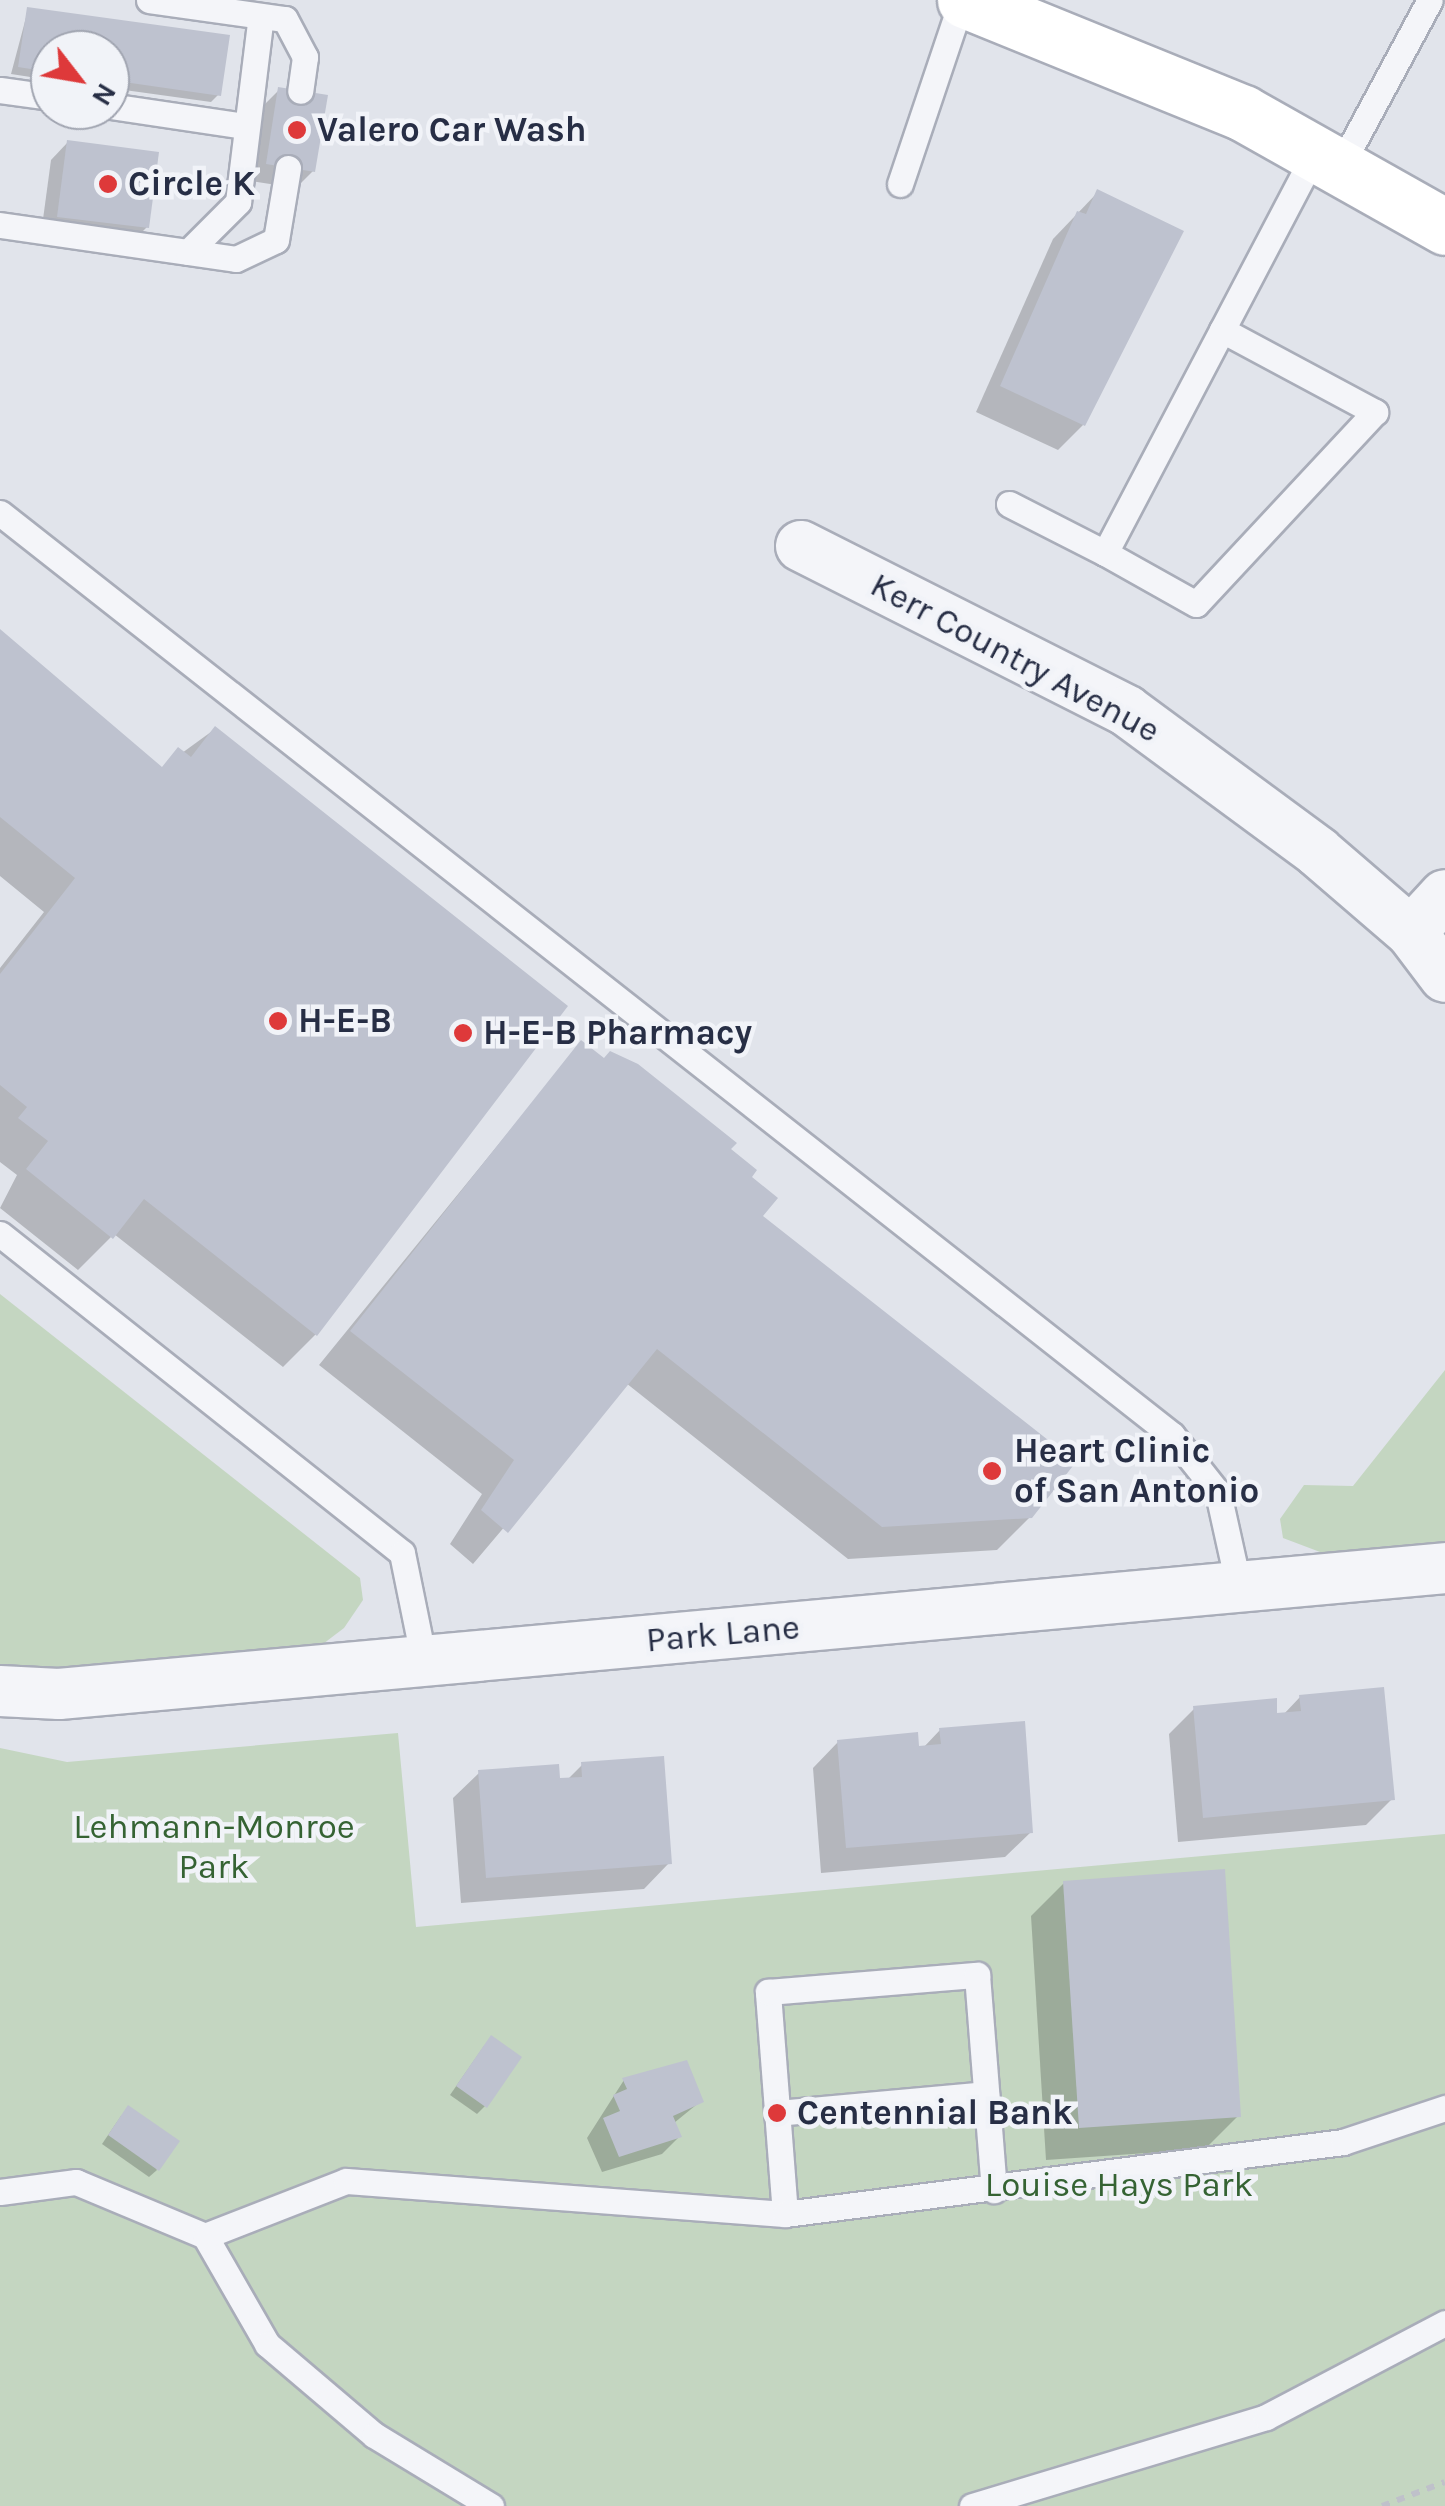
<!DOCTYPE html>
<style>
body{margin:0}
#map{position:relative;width:1445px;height:2506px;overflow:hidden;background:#e1e4eb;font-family:Karla,sans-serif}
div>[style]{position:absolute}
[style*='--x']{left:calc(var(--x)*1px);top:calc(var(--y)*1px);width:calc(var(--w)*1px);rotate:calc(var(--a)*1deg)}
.green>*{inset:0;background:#c4d6c1}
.shadow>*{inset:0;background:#0003}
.building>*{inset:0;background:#bec2cf}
.path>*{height:6px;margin-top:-3px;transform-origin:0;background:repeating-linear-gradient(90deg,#bfc1ca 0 8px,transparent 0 16px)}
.roads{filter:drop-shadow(2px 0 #a9adb9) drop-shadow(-2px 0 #a9adb9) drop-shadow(0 2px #a9adb9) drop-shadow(0 -2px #a9adb9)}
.lane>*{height:25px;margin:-12.5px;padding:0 12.5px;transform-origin:12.5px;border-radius:12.5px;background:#f4f5f9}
.street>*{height:50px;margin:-25px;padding:0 25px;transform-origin:25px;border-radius:25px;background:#f4f5f9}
.primary>*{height:55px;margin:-27.5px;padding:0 27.5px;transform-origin:27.5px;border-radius:27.5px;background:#fff}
.dots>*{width:28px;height:28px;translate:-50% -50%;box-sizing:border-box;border:5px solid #f1f3f8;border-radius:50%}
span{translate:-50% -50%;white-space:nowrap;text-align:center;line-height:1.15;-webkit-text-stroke:9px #f1f3f8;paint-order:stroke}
.poi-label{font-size:35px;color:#272e45;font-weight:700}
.left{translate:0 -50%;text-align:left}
.street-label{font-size:35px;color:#272e45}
.park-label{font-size:35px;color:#356333}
.north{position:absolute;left:30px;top:30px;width:100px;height:100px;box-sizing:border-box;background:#f1f3f8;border:2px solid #a0a4b0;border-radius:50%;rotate:121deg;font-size:28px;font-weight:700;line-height:40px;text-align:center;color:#272e45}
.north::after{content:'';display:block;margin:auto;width:35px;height:45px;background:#de393a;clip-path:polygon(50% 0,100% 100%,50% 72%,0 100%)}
</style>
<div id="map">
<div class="green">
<i style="clip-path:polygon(0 1294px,360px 1578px,363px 1600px,344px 1628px,315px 1650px,49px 1674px,0 1669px)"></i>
<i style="clip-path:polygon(1445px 1370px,1445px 1544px,1328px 1555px,1283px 1538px,1280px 1519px,1304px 1485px,1353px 1486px)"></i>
<i style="clip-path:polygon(398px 1733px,416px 1927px,1445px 1834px,1445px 2506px,0 2506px,0 1748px,67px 1762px)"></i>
</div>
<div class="shadow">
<i style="clip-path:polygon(28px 10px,219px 94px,211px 102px,110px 88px,110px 50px,50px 50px,50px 80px,11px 74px)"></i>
<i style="clip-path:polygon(279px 90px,313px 171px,296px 188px,250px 181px,262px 107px)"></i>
<i style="clip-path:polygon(68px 142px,147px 227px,130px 244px,41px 234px,51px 160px)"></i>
<i style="clip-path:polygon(1098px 192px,1083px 425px,1058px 450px,976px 412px,1053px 239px)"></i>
<i style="clip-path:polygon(0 634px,160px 769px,215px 729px,316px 1334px,283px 1367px,114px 1234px,78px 1270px,0 1208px,17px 1175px,0 1162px,0 968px,44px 912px,0 876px)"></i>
<i style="clip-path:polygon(581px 1043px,728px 1150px,759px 1216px,1030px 1517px,997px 1550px,848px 1559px,626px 1383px,473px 1564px,450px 1544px,482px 1494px,319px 1365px)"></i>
<i style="clip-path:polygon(1300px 1697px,1392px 1799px,1366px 1825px,1178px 1842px,1169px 1734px,1194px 1709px,1283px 1715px)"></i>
<i style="clip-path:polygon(940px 1730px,1031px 1832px,1005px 1857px,821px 1873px,813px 1768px,838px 1742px,923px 1748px)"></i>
<i style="clip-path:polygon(582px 1765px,669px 1863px,644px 1889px,461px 1903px,453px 1798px,479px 1773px,567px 1780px)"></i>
<i style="clip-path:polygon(1064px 1883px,1238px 2116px,1205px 2149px,1046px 2160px,1031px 1916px)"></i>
<i style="clip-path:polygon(484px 2046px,485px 2106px,477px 2114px,450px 2095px)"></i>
<i style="clip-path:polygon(624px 2080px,701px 2101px,674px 2123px,679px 2137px,662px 2154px,602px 2172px,587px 2138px)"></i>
<i style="clip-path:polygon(121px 2116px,157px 2170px,149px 2177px,102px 2144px)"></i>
</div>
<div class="building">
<i style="clip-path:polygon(27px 7px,230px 35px,221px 96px,110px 80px,110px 50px,50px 50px,50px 72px,18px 67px)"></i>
<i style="clip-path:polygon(278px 87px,328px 95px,315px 172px,266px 164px)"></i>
<i style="clip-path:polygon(67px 140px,159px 152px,149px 228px,57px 217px)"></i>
<i style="clip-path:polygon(1097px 189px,1184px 231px,1085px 426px,1000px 386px,1077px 211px,1086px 214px)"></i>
<i style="clip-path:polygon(0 629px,162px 767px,178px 747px,191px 757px,215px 726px,568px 1006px,317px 1336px,144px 1199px,113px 1239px,26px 1169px,48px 1141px,18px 1118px,27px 1107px,0 1085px,0 974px,75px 878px,0 817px)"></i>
<i style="clip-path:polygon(581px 1040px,604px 1058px,610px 1051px,638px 1064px,737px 1143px,731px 1149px,757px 1170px,752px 1177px,778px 1198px,763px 1216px,1076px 1462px,1032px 1518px,882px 1527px,657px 1349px,508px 1533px,481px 1510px,514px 1460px,350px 1331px)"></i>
<i style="clip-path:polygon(1384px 1687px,1395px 1800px,1203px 1818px,1193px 1706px,1277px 1698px,1277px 1713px,1301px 1711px,1299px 1695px)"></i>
<i style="clip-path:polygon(1025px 1721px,1033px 1833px,846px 1848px,837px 1740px,918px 1732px,919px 1746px,941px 1744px,939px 1728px)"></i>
<i style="clip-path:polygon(664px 1756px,672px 1864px,486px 1878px,478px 1770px,559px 1764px,560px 1778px,582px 1777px,581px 1762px)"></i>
<i style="clip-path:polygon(1225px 1869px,1241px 2117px,1079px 2128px,1063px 1881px)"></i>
<i style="clip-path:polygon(491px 2035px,522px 2057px,487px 2108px,456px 2086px)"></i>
<i style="clip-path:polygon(687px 2060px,704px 2102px,673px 2116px,682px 2137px,619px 2157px,603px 2118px,620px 2111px,613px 2095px,627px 2089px,622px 2078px)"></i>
<i style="clip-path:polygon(128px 2105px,180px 2141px,159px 2171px,108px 2135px)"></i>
</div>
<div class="path">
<i style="--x:1382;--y:2506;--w:67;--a:-20.9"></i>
</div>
<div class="roads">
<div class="lane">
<i style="--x:149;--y:0;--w:137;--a:8"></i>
<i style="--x:285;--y:19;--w:43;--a:62.2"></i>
<i style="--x:305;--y:57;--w:34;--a:98"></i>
<i style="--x:0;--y:90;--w:50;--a:8"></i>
<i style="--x:110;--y:106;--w:137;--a:8.4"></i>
<i style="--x:1341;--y:165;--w:187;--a:-61.7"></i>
<i style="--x:900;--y:184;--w:194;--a:-71.4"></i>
<i style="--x:0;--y:225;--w:238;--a:8.2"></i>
<i style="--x:236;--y:259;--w:44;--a:-25.4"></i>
<i style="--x:276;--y:240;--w:73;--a:-80.5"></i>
<i style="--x:188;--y:252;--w:71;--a:-45"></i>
<i style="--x:238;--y:202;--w:187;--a:-83"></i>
<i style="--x:1222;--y:330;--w:174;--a:28.2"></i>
<i style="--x:1375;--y:412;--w:262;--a:133"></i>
<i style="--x:1196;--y:604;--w:104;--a:-150.7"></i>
<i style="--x:1105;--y:553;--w:454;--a:-62.3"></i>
<i style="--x:1009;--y:504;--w:108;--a:27"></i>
<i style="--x:0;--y:513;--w:1491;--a:38.19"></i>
<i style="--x:1172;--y:1435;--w:74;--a:51.6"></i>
<i style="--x:1218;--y:1493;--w:97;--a:77.5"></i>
<i style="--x:0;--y:1234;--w:513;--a:38.43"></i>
<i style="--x:402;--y:1553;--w:110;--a:78.5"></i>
<i style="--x:777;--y:2113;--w:210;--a:-5.2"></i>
<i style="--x:0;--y:2192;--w:77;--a:-7.5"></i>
<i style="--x:76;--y:2182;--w:140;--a:22.7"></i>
<i style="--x:205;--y:2236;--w:125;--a:60.1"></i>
<i style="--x:267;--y:2344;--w:140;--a:40.4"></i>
<i style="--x:374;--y:2435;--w:137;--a:31.3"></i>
<i style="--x:785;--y:2214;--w:223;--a:-94.4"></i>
<i style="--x:768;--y:1992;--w:210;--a:-4.7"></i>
<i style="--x:977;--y:1975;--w:216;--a:85.5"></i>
<i style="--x:205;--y:2236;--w:151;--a:-21.3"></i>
<i style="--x:346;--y:2181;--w:440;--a:4.3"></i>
<i style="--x:785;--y:2214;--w:563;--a:-7.35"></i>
<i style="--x:1343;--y:2142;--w:108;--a:-18.4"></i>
<i style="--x:972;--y:2506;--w:307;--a:-16.8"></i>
<i style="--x:1266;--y:2417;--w:202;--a:-27.7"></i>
</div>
<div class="street">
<i style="--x:801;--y:546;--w:365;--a:26.8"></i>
<i style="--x:1127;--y:711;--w:237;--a:36.4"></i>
<i style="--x:1318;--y:852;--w:123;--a:40.7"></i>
<i style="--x:1411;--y:932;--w:56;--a:52.9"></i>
<i style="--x:1411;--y:932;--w:50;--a:-47.4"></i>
<i style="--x:0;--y:1691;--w:59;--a:2.9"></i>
<i style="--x:59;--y:1694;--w:1392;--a:-5.19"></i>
</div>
<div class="primary">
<i style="--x:965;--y:0;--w:300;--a:22.1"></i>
<i style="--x:1243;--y:113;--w:232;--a:29.4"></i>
</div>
</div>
<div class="dots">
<i style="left:297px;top:130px;background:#de393a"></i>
<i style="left:108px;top:184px;background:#de393a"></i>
<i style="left:278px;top:1021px;background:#de393a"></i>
<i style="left:463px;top:1033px;background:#de393a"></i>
<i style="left:992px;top:1471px;background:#de393a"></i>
<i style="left:777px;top:2113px;background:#de393a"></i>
</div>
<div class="poi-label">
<span class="left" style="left:317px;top:130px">Valero Car Wash</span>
<span class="left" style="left:128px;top:184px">Circle K</span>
<span class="left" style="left:298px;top:1021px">H-E-B</span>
<span class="left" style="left:483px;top:1033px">H-E-B Pharmacy</span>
<span class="left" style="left:1014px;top:1471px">Heart Clinic<br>of San Antonio</span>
<span class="left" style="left:797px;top:2113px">Centennial Bank</span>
</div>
<div class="street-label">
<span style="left:1015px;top:658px;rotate:28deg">Kerr Country Avenue</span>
<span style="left:723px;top:1634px;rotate:-5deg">Park Lane</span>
</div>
<div class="park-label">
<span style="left:214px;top:1847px">Lehmann-Monroe<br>Park</span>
<span style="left:1119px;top:2185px">Louise Hays Park</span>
</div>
<div class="north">N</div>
</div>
